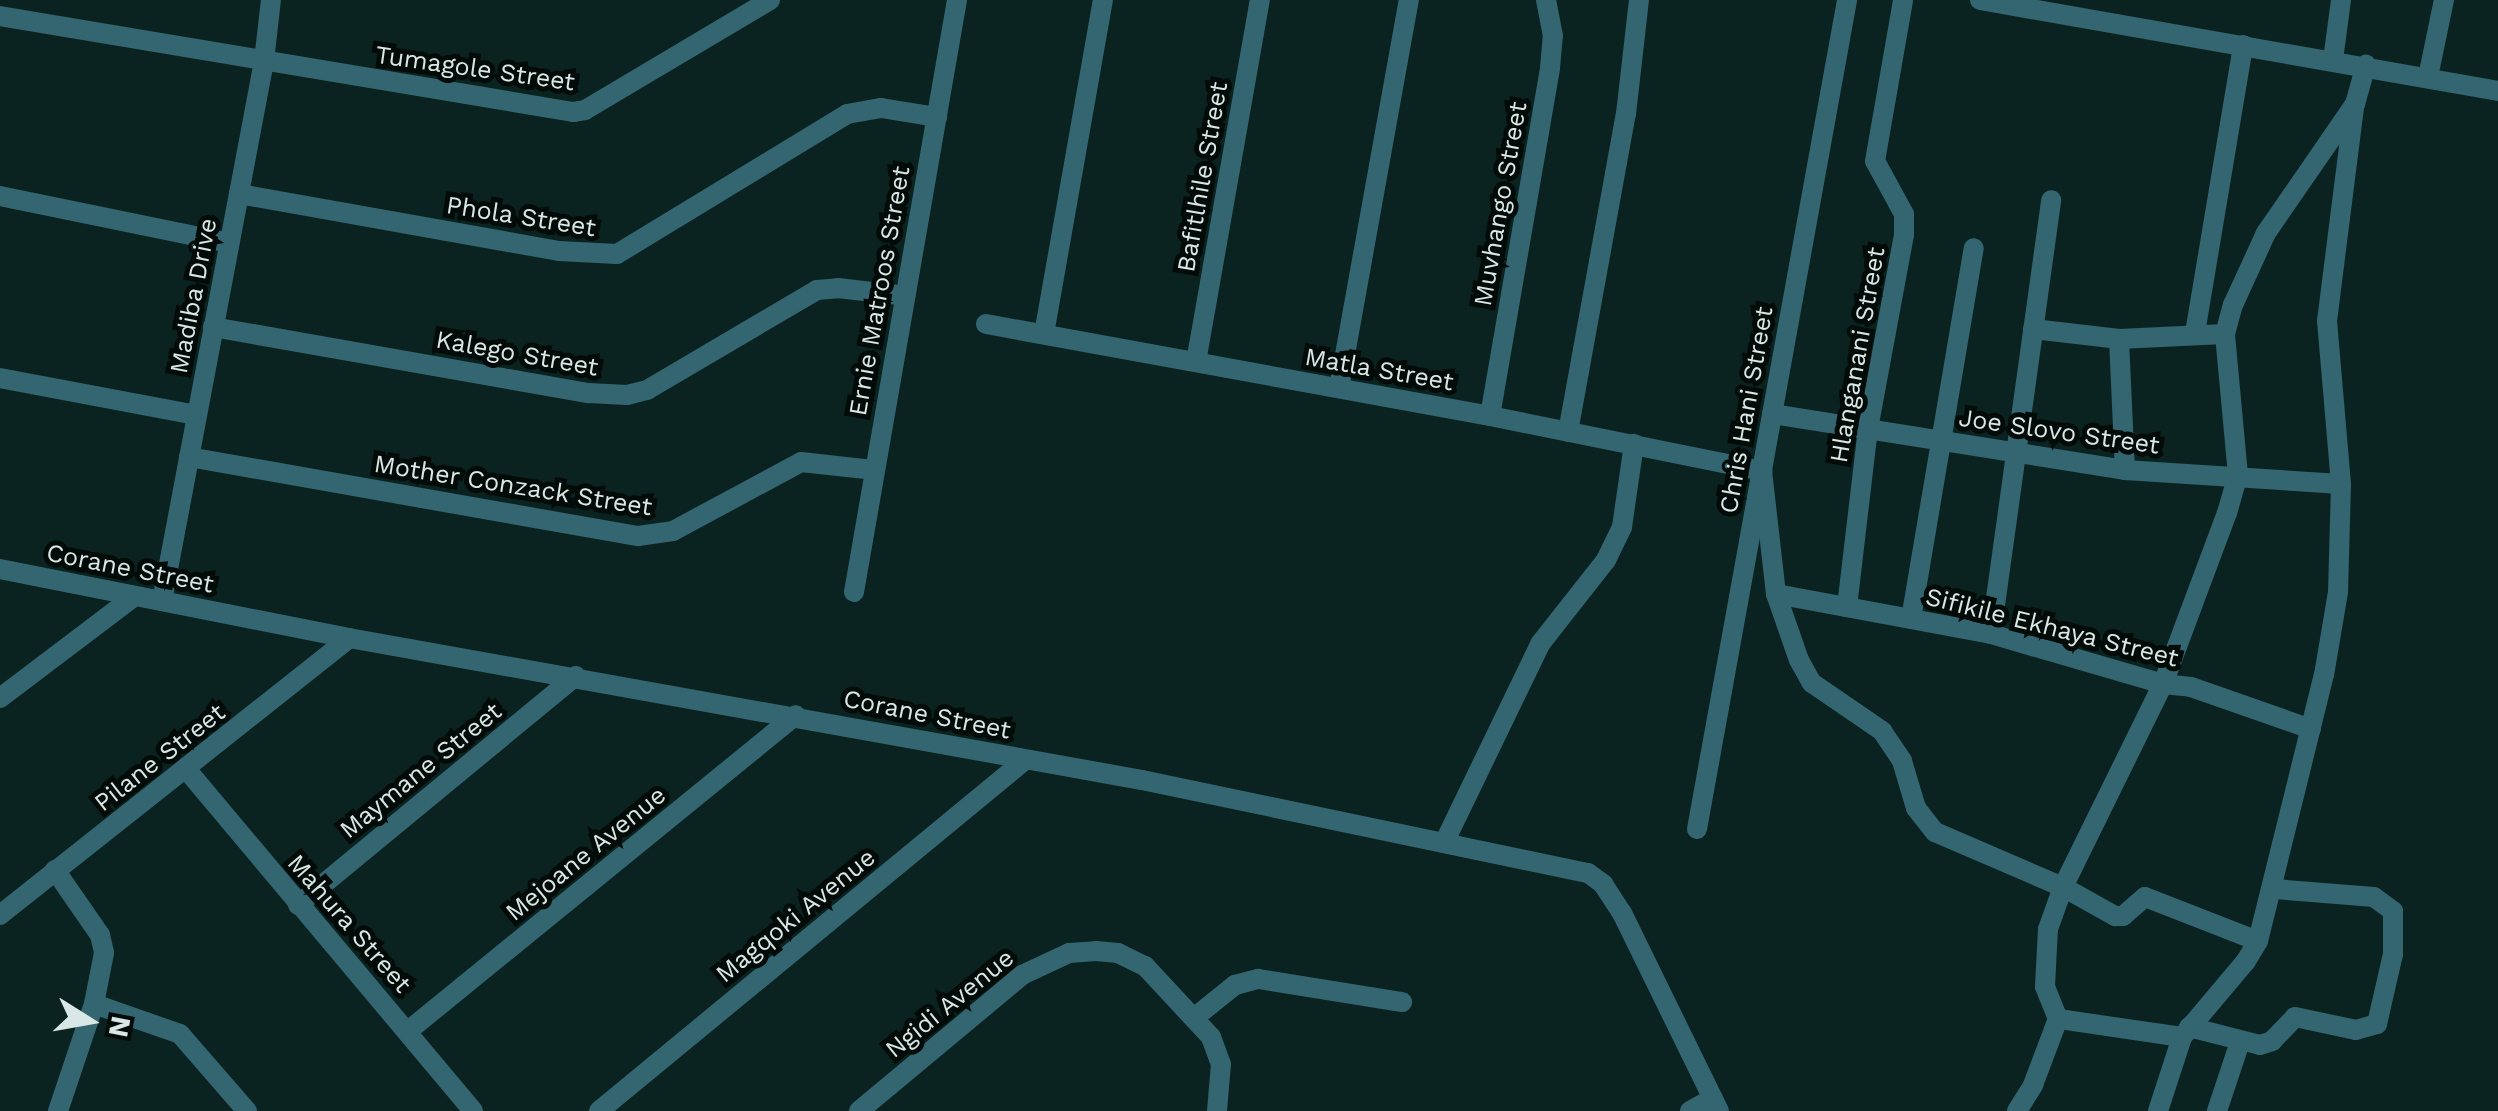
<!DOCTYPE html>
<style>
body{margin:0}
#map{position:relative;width:2498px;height:1111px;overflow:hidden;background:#0b2320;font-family:"Work Sans",sans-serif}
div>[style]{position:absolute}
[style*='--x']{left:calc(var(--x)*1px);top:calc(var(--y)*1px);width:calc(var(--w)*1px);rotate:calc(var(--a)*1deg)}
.minor>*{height:20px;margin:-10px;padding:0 10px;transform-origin:10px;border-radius:10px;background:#346671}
span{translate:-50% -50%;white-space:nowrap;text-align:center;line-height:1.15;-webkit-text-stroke:10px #030b09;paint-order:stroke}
.street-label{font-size:25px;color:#d9e7e5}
.north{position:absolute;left:40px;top:971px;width:100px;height:100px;-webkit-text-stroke:8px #030b09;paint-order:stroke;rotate:101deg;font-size:28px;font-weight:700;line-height:40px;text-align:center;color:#d9e7e5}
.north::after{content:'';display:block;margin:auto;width:35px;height:45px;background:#d9e7e5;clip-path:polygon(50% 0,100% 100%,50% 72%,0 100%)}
</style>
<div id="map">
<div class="minor">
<i style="--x:1980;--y:0;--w:526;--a:9.96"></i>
<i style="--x:0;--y:16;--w:581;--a:9.51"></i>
<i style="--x:573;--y:112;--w:12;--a:-9"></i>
<i style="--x:585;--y:110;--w:215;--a:-30.7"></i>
<i style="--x:2333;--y:60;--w:61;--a:-82.4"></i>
<i style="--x:2428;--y:77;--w:79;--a:-78.3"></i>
<i style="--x:239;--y:194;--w:325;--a:10.1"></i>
<i style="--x:559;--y:251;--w:58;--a:3"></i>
<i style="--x:617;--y:254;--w:269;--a:-31.3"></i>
<i style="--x:847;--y:114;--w:35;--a:-10"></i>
<i style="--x:881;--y:108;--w:57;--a:9.1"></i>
<i style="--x:0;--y:196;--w:234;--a:11.6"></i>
<i style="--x:986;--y:324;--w:512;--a:10.34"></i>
<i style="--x:1490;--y:416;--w:278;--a:11.4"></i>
<i style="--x:1762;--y:471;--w:124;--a:83.5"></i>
<i style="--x:1776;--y:594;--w:70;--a:70.8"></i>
<i style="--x:1799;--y:660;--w:26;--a:61"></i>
<i style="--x:1812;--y:683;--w:85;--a:34.4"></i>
<i style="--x:1882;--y:731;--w:36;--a:56"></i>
<i style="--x:1902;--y:761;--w:49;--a:73.4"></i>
<i style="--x:1916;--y:808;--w:31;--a:52"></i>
<i style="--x:1935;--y:832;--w:139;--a:23.3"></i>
<i style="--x:2063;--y:887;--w:60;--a:29.1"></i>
<i style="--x:2115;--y:916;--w:8;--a:0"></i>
<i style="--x:2123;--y:916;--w:29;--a:-41"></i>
<i style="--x:2145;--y:897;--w:121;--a:21.3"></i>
<i style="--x:213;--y:327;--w:381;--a:10"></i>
<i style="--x:588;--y:393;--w:39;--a:3"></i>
<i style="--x:627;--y:395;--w:21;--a:-14"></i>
<i style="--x:647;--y:390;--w:197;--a:-30.5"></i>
<i style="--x:817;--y:290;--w:21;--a:-5"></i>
<i style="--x:838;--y:288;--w:68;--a:6.7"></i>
<i style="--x:2033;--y:329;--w:87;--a:6.6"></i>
<i style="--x:2119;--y:339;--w:106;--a:-2.7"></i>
<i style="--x:2195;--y:333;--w:292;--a:-80.5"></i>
<i style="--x:1044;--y:334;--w:339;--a:-80"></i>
<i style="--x:2119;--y:339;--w:131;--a:87.4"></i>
<i style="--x:1196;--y:362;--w:368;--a:-80"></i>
<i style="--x:0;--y:378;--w:199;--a:10.7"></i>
<i style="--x:1339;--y:388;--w:394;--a:-79.8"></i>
<i style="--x:1772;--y:414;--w:357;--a:9"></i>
<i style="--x:2125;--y:470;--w:216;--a:3.7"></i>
<i style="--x:1490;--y:416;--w:353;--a:-80.2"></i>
<i style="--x:1550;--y:68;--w:32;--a:-85"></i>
<i style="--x:1553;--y:36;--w:37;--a:-101"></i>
<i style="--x:1568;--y:432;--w:323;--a:-79.7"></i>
<i style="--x:1626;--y:114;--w:115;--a:-83.5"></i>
<i style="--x:189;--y:457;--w:456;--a:10"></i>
<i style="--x:638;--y:536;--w:35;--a:-8"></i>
<i style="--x:673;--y:531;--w:145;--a:-28.3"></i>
<i style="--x:801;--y:462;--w:72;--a:6.3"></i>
<i style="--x:0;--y:569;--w:356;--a:11.2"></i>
<i style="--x:349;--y:638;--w:806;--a:10.15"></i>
<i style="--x:1142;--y:780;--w:456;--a:11.8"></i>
<i style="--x:1588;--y:873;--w:19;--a:36"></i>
<i style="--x:1603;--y:884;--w:35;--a:57"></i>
<i style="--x:1622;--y:913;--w:220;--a:63.9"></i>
<i style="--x:854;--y:592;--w:601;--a:-80.13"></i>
<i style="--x:1776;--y:594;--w:219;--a:10.5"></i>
<i style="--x:1991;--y:634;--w:179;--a:16.2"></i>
<i style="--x:2163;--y:684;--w:28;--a:6"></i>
<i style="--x:2191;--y:687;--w:127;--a:19.3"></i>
<i style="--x:162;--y:601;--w:550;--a:-79.3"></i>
<i style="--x:264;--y:61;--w:61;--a:-83.5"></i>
<i style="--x:1847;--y:607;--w:179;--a:-83.3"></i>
<i style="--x:1868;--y:429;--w:197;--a:-79.5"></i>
<i style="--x:1904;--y:235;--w:21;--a:-90"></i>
<i style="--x:1904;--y:214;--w:60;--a:-118.7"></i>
<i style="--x:1875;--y:161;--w:163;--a:-80.1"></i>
<i style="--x:1911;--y:619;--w:376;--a:-80.4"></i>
<i style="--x:1991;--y:634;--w:438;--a:-82.1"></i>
<i style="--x:0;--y:698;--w:169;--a:-37.1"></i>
<i style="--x:187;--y:770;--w:445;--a:50"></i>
<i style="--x:1697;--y:829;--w:842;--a:-79.74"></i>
<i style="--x:1444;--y:843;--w:221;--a:-64.2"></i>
<i style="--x:1540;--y:644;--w:107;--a:-51.8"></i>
<i style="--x:1606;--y:560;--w:37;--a:-64"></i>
<i style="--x:1622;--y:527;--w:84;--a:-81.8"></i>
<i style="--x:55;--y:870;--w:79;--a:55.3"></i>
<i style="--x:100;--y:935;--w:18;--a:77"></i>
<i style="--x:104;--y:953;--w:52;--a:101.1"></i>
<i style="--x:94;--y:1004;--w:113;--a:108.6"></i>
<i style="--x:298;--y:905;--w:360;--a:-39.5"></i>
<i style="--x:0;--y:915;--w:446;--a:-38.4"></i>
<i style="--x:94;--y:1004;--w:91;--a:19.2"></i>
<i style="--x:180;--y:1034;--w:102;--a:49"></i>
<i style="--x:1195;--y:1017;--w:51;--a:-38.7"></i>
<i style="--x:1235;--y:985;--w:24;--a:-15"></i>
<i style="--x:1258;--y:979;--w:146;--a:9.1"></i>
<i style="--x:2189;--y:1027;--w:73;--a:14.2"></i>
<i style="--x:2260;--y:1045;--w:13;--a:-18"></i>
<i style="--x:2272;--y:1041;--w:33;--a:-46"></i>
<i style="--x:2295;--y:1017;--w:62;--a:12"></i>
<i style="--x:2356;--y:1030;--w:22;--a:-16"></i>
<i style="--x:2377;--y:1024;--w:72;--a:-77.1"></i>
<i style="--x:2393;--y:954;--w:43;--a:-90"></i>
<i style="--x:2393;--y:911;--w:24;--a:-144"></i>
<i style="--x:2374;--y:897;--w:100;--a:-175.4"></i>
<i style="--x:408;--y:1031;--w:500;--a:-39.16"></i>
<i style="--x:2182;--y:1037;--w:125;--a:-171.7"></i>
<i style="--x:2058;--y:1019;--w:35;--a:-112"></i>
<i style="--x:2045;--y:986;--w:57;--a:-87"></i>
<i style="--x:2048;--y:929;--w:45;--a:-70.3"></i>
<i style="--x:2063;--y:887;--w:226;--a:-63.8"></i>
<i style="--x:2163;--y:684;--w:183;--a:-69.5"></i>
<i style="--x:2227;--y:513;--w:40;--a:-74"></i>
<i style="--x:2238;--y:475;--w:142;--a:-95.3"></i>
<i style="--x:2225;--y:334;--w:30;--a:-75"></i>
<i style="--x:2233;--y:305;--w:79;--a:-65.4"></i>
<i style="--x:2266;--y:233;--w:157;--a:-55.4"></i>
<i style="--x:2355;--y:104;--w:41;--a:-74.2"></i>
<i style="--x:599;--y:1111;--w:552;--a:-39.49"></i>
<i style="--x:859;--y:1111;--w:212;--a:-39.8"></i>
<i style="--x:1022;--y:975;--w:52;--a:-25.1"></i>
<i style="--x:1069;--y:953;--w:27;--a:-4"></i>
<i style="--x:1096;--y:951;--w:22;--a:5"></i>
<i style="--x:1118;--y:953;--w:30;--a:26"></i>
<i style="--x:1145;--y:966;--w:97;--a:47.1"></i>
<i style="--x:1211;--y:1037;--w:29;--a:70"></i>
<i style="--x:1221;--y:1064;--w:47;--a:94.9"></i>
<i style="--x:1690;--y:1111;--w:26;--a:-29"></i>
<i style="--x:2017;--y:1111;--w:31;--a:-58"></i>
<i style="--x:2033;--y:1085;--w:71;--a:-69.3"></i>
<i style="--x:2158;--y:1111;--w:78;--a:-72"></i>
<i style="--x:2182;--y:1037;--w:99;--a:-49.9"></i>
<i style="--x:2246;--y:961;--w:23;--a:-59"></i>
<i style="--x:2258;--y:941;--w:274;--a:-76.1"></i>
<i style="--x:2324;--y:675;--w:84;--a:-80.4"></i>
<i style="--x:2338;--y:592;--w:108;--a:-88.4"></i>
<i style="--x:2341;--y:484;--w:164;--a:-94.9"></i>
<i style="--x:2327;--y:321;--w:217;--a:-82.8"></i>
<i style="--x:2217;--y:1111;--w:73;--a:-71.6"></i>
</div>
<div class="street-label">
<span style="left:475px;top:69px;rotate:8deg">Tumagole Street</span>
<span style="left:1203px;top:177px;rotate:-80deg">Bafitlhile Street</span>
<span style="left:1501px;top:204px;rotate:-80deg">Muvhango Street</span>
<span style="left:521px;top:217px;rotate:9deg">Phola Street</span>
<span style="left:880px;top:291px;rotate:-80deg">Ernie Matroos Street</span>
<span style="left:194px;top:296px;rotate:-79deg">Madiba Drive</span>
<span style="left:517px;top:354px;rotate:10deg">Kalego Street</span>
<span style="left:1858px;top:355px;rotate:-80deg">Hlanganani Street</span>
<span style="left:1379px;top:370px;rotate:10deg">Matla Street</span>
<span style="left:1747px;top:410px;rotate:-80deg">Chris Hani Street</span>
<span style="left:2059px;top:432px;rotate:8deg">Joe Slovo Street</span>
<span style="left:513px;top:486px;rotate:9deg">Mother Conzack Street</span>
<span style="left:130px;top:569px;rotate:11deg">Corane Street</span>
<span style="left:2052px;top:628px;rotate:14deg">Sifikile Ekhaya Street</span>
<span style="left:927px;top:715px;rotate:11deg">Corane Street</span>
<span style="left:160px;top:758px;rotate:-38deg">Pilane Street</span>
<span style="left:421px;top:771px;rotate:-39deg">Maymane Street</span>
<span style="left:586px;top:854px;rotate:-39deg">Mejoane Avenue</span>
<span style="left:796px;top:916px;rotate:-39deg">Magqoki Avenue</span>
<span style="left:349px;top:924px;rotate:49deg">Mahura Street</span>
<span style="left:950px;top:1004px;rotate:-39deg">Ngidi Avenue</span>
</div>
<div class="north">N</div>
</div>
